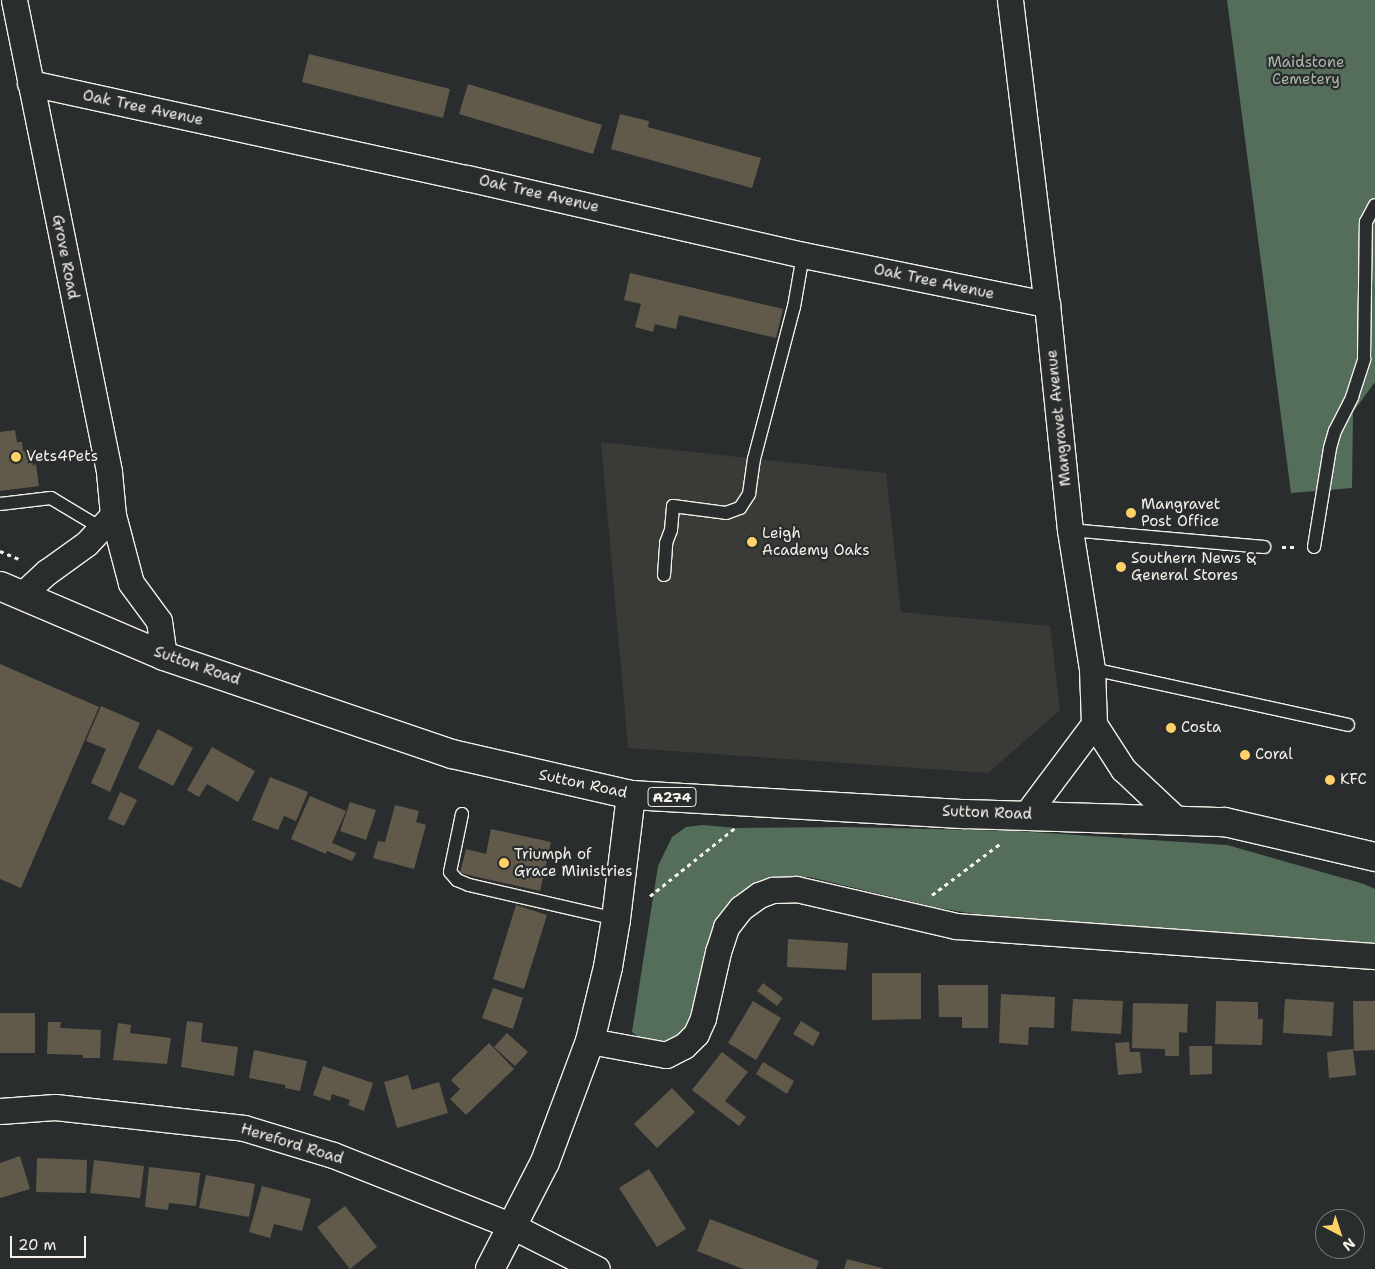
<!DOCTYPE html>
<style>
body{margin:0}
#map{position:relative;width:1375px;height:1269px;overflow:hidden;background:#2a2d2e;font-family:"Shantell Sans",sans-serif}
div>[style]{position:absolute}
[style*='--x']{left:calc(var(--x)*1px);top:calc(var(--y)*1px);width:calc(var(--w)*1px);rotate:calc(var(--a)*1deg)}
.built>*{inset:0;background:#3a3a36}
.green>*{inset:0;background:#556e5c}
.building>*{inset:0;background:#615a4a}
.path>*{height:3px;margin-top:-1.5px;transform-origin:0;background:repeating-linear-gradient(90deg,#f4f1e8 0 4px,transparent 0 8px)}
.roads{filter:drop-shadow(1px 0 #f4f1e8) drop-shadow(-1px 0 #f4f1e8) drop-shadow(0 1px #f4f1e8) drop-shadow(0 -1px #f4f1e8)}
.lane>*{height:12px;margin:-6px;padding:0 6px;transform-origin:6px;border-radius:6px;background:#2a2d2e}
.street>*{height:25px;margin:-12.5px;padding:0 12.5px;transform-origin:12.5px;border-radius:12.5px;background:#2a2d2e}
.secondary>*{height:28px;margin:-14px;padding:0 14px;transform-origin:14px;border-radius:14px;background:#2a2d2e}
.primary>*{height:28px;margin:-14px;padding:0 14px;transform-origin:14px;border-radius:14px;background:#2a2d2e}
.dots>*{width:14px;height:14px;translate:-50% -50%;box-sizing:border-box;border:2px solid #2a2d2e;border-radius:50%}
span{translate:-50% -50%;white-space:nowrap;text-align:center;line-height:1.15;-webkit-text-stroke:4.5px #2a2d2e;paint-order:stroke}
.shield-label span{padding:1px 4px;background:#2a2d2e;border:1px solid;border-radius:4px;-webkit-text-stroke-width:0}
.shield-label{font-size:14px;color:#f4f1e8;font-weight:700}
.park-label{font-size:15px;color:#acb6a9}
.street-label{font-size:15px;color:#f4f1e8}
.poi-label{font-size:15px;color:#f4f1e8}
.left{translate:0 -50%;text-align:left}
.north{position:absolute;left:1315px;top:1209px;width:50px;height:50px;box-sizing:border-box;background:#2a2d2e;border:1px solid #7b7b78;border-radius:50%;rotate:140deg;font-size:14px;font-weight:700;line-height:20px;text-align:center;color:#f4f1e8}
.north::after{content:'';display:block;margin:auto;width:18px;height:22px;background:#ffd166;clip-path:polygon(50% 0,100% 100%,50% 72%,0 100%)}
.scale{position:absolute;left:10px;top:1236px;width:76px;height:22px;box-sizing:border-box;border:2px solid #f4f1e8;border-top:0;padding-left:6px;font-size:15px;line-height:18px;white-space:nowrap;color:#f4f1e8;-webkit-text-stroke:4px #2a2d2e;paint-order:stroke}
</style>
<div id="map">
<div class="built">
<i style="clip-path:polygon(601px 442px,886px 473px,901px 612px,1050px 626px,1060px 710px,988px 773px,628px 748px)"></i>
</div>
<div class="green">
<i style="clip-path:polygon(1227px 0,1375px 0,1375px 382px,1353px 412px,1352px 488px,1291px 493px)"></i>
<i style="clip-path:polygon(703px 825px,735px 828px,847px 827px,1015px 831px,1227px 845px,1364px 884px,1375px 889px,1375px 950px,1009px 920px,934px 907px,809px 877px,787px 877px,757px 885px,696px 1025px,669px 1045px,646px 1043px,632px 1032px,658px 866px,672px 837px,686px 827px)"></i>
</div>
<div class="building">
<i style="clip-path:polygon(309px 54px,450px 89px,443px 118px,302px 82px)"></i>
<i style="clip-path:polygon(468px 84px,602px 125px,593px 154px,459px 114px)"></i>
<i style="clip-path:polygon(620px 114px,649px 121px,648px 127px,761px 158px,752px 188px,611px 149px)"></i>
<i style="clip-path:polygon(630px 273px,783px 309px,776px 338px,679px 315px,676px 329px,655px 324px,653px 332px,635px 327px,641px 304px,624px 300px)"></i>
<i style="clip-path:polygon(15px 430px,17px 442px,22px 442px,23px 451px,31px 449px,33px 466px,36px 464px,39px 486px,0 491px,0 432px)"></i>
<i style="clip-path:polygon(0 664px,99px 707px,21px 888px,0 879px)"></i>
<i style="clip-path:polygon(101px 706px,140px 723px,110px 792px,91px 783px,106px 749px,86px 741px)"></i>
<i style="clip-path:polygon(158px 729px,193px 748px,173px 786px,138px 768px)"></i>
<i style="clip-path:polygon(212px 747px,255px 771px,238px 802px,207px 784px,199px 797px,187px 790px)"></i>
<i style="clip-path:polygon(270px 777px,308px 792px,296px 821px,284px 816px,278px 830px,252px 820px)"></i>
<i style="clip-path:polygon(120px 792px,137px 800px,124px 826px,108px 819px)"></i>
<i style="clip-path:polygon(310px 796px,346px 811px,332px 843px,356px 853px,352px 861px,327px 851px,326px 854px,291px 839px)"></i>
<i style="clip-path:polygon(350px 802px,376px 810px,366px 840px,340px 831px)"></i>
<i style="clip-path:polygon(395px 805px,419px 811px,416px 822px,426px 825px,414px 869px,373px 858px,378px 841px,385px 842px)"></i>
<i style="clip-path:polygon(491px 829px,551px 842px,540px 891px,460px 873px,466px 849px,486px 854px)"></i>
<i style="clip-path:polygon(516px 905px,547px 915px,524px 989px,493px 979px)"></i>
<i style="clip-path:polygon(788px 939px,848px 943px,846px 970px,787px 967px)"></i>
<i style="clip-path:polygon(872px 973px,921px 973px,921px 1019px,872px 1020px)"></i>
<i style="clip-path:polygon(763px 983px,783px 998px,777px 1006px,757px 991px)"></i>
<i style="clip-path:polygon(938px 985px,988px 985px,988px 1028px,962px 1028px,962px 1017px,939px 1017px)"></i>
<i style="clip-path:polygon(493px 988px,523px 998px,513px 1029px,482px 1018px)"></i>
<i style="clip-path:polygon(1001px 994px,1055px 997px,1054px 1028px,1029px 1027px,1028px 1045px,999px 1043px)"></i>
<i style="clip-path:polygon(1073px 999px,1123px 1001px,1121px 1034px,1071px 1031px)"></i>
<i style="clip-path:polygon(1285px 999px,1334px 1002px,1332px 1036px,1283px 1033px)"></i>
<i style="clip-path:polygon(753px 1001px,781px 1018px,756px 1060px,728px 1043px)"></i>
<i style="clip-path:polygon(1216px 1001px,1258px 1002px,1258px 1019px,1263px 1019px,1262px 1045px,1215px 1044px)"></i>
<i style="clip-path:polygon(1353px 1001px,1375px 1001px,1375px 1050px,1354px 1051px)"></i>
<i style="clip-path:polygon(1133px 1003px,1188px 1004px,1187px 1033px,1179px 1032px,1179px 1056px,1165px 1056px,1165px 1049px,1132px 1048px)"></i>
<i style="clip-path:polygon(0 1013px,35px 1013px,35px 1053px,0 1053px)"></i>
<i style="clip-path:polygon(187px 1021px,203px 1023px,201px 1042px,238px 1047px,234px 1076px,181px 1067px)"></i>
<i style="clip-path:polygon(801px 1021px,820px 1033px,813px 1046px,793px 1034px)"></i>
<i style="clip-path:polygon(48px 1022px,61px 1022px,60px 1028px,101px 1030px,100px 1058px,83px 1058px,83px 1055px,47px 1054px)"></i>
<i style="clip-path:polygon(118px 1023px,131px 1025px,130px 1033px,171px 1038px,167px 1064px,113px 1060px)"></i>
<i style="clip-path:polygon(507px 1033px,528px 1052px,515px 1066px,494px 1047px)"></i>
<i style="clip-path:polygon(1129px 1042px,1130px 1052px,1140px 1052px,1142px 1073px,1118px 1075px,1115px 1043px)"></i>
<i style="clip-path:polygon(489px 1043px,514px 1069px,466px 1115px,450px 1099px,460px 1089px,451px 1080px)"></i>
<i style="clip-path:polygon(1189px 1046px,1212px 1046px,1212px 1074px,1190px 1075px)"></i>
<i style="clip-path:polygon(1353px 1049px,1356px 1075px,1329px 1078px,1327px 1052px)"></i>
<i style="clip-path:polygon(254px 1050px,307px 1061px,300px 1091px,285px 1088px,285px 1085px,249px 1078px)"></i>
<i style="clip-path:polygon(722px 1052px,748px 1072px,725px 1101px,746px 1117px,739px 1126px,692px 1090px)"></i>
<i style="clip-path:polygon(763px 1062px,794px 1081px,787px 1094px,756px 1074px)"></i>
<i style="clip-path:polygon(323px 1066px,373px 1083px,364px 1111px,348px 1105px,350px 1100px,332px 1094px,330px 1101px,313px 1095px)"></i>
<i style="clip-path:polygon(408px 1075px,412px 1090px,439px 1082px,448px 1113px,397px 1128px,384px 1082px)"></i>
<i style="clip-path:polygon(672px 1088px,695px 1112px,657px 1148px,634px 1124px)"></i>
<i style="clip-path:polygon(20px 1156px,30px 1189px,0 1198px,0 1163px)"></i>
<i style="clip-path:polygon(37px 1158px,87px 1160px,86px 1193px,36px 1192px)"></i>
<i style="clip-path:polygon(94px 1160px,144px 1166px,140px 1198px,90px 1193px)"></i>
<i style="clip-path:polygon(149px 1167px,200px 1173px,196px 1206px,169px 1203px,168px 1210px,145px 1207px)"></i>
<i style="clip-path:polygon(649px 1169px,686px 1229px,657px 1247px,619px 1188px)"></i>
<i style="clip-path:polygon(206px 1175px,255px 1184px,249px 1217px,199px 1208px)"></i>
<i style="clip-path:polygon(262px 1186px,311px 1199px,302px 1231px,274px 1224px,270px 1238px,249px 1232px)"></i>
<i style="clip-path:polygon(345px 1206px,377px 1247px,350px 1269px,317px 1227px)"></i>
<i style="clip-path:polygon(710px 1219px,819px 1261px,816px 1269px,743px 1269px,697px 1251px)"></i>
<i style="clip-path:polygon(847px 1259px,882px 1268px,882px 1269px,844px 1269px)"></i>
</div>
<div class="path">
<i style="--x:1282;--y:547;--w:14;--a:0"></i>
<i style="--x:0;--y:551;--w:23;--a:23"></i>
<i style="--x:932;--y:895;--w:86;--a:-37"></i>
<i style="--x:650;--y:896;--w:109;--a:-38.7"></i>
</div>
<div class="roads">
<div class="lane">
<i style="--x:0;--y:504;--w:51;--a:-6.7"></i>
<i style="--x:51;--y:498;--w:58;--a:31"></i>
<i style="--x:1070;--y:530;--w:195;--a:5"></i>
<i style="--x:1314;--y:547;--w:100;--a:-80.8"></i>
<i style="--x:1330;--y:448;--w:18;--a:-74"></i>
<i style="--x:1335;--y:431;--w:38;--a:-63"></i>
<i style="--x:1352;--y:397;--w:40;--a:-72"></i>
<i style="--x:1364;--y:359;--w:137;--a:-89.2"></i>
<i style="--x:1366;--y:222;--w:19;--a:-62"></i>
<i style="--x:664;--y:575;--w:32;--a:-86"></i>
<i style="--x:666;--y:543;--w:14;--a:-69"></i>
<i style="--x:671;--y:530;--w:24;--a:-85"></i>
<i style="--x:673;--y:506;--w:53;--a:7.5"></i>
<i style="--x:726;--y:513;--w:15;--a:-20"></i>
<i style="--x:740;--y:508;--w:17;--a:-57"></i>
<i style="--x:749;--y:494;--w:35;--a:-82"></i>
<i style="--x:754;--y:459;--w:157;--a:-75.3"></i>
<i style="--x:794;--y:307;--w:53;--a:-80.2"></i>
<i style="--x:1092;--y:669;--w:262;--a:12.3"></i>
<i style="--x:462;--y:814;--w:59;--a:101.7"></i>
<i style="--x:450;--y:872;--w:11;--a:49"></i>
<i style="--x:457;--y:880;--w:13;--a:23"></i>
<i style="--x:469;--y:885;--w:151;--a:13"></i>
</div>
<div class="street">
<i style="--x:14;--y:0;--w:481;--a:78.6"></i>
<i style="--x:109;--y:472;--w:43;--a:84.7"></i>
<i style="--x:113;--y:515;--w:70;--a:75.2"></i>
<i style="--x:131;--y:583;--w:47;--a:53.6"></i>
<i style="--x:159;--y:621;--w:35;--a:82"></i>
<i style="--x:1010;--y:0;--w:306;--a:83.1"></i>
<i style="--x:1047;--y:304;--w:227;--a:84.2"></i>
<i style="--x:1070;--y:530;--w:141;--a:81"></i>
<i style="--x:1092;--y:669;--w:55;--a:87.9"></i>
<i style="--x:1094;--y:724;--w:114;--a:126.8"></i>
<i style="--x:30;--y:83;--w:447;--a:12.3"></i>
<i style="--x:467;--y:178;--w:345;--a:12.9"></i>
<i style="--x:803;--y:255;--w:249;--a:11.4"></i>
<i style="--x:23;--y:594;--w:33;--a:-43"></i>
<i style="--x:47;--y:572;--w:49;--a:-35.9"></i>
<i style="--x:87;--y:543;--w:38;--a:-47"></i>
<i style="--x:1094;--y:724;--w:54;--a:57.2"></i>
<i style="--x:1123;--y:769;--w:73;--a:43.3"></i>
<i style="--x:590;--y:1041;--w:77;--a:10.4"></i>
<i style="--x:666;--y:1055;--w:20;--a:-27"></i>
<i style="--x:684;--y:1046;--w:17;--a:-45"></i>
<i style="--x:696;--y:1034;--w:17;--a:-66"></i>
<i style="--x:703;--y:1018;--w:68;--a:-77.2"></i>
<i style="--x:718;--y:952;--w:26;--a:-72"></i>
<i style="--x:726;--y:927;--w:24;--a:-52"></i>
<i style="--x:741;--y:908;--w:22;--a:-36"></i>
<i style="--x:759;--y:895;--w:15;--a:-20"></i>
<i style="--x:773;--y:890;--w:23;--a:-2"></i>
<i style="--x:796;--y:889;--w:164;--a:13"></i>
<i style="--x:956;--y:926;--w:420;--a:4.1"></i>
<i style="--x:0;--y:1111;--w:55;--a:-4.2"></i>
<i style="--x:55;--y:1107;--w:190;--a:6.3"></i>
<i style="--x:244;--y:1128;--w:93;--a:16.9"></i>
<i style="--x:333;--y:1155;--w:193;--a:21.6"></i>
<i style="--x:512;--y:1226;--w:95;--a:26.8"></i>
</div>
<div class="secondary">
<i style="--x:490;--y:1269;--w:120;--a:-62.8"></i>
<i style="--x:545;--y:1162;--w:129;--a:-69.6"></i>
<i style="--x:590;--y:1041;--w:76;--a:-76.3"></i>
<i style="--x:608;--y:967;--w:49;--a:-80.5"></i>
<i style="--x:616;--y:919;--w:125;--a:-83.1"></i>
</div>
<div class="primary">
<i style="--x:0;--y:586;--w:178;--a:23.1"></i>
<i style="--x:164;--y:656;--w:304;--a:18.8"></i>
<i style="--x:452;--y:754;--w:184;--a:12.9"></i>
<i style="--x:631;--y:795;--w:335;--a:3.3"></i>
<i style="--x:965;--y:814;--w:260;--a:1.8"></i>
<i style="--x:1225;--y:822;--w:154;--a:13.1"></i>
</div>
</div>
<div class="dots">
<i style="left:16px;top:457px;background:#ffd166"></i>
<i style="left:1131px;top:513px;background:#ffd166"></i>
<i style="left:752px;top:542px;background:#ffd166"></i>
<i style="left:1121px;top:567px;background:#ffd166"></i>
<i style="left:1171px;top:728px;background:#ffd166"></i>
<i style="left:1245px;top:755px;background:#ffd166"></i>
<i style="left:1330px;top:780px;background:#ffd166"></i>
<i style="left:504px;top:863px;background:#ffd166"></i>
</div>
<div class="shield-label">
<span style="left:672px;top:797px">A274</span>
</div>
<div class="park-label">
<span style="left:1306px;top:71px">Maidstone<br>Cemetery</span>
</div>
<div class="street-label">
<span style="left:143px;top:108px;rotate:12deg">Oak Tree Avenue</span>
<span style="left:539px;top:194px;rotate:13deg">Oak Tree Avenue</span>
<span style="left:65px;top:257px;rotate:79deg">Grove Road</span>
<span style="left:934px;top:282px;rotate:12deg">Oak Tree Avenue</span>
<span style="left:1059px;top:418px;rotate:-96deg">Mangravet Avenue</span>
<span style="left:197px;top:666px;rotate:19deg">Sutton Road</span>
<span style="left:583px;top:784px;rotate:12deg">Sutton Road</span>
<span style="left:987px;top:813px;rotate:2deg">Sutton Road</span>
<span style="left:292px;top:1144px;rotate:17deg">Hereford Road</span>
</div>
<div class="poi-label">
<span class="left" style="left:26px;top:457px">Vets4Pets</span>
<span class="left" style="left:1141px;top:513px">Mangravet<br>Post Office</span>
<span class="left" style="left:762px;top:542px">Leigh<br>Academy Oaks</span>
<span class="left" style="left:1131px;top:567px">Southern News &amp;<br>General Stores</span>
<span class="left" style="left:1181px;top:728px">Costa</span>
<span class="left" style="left:1255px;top:755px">Coral</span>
<span class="left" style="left:1340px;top:780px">KFC</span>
<span class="left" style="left:514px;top:863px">Triumph of<br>Grace Ministries</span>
</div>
<div class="north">N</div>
<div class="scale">20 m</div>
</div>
